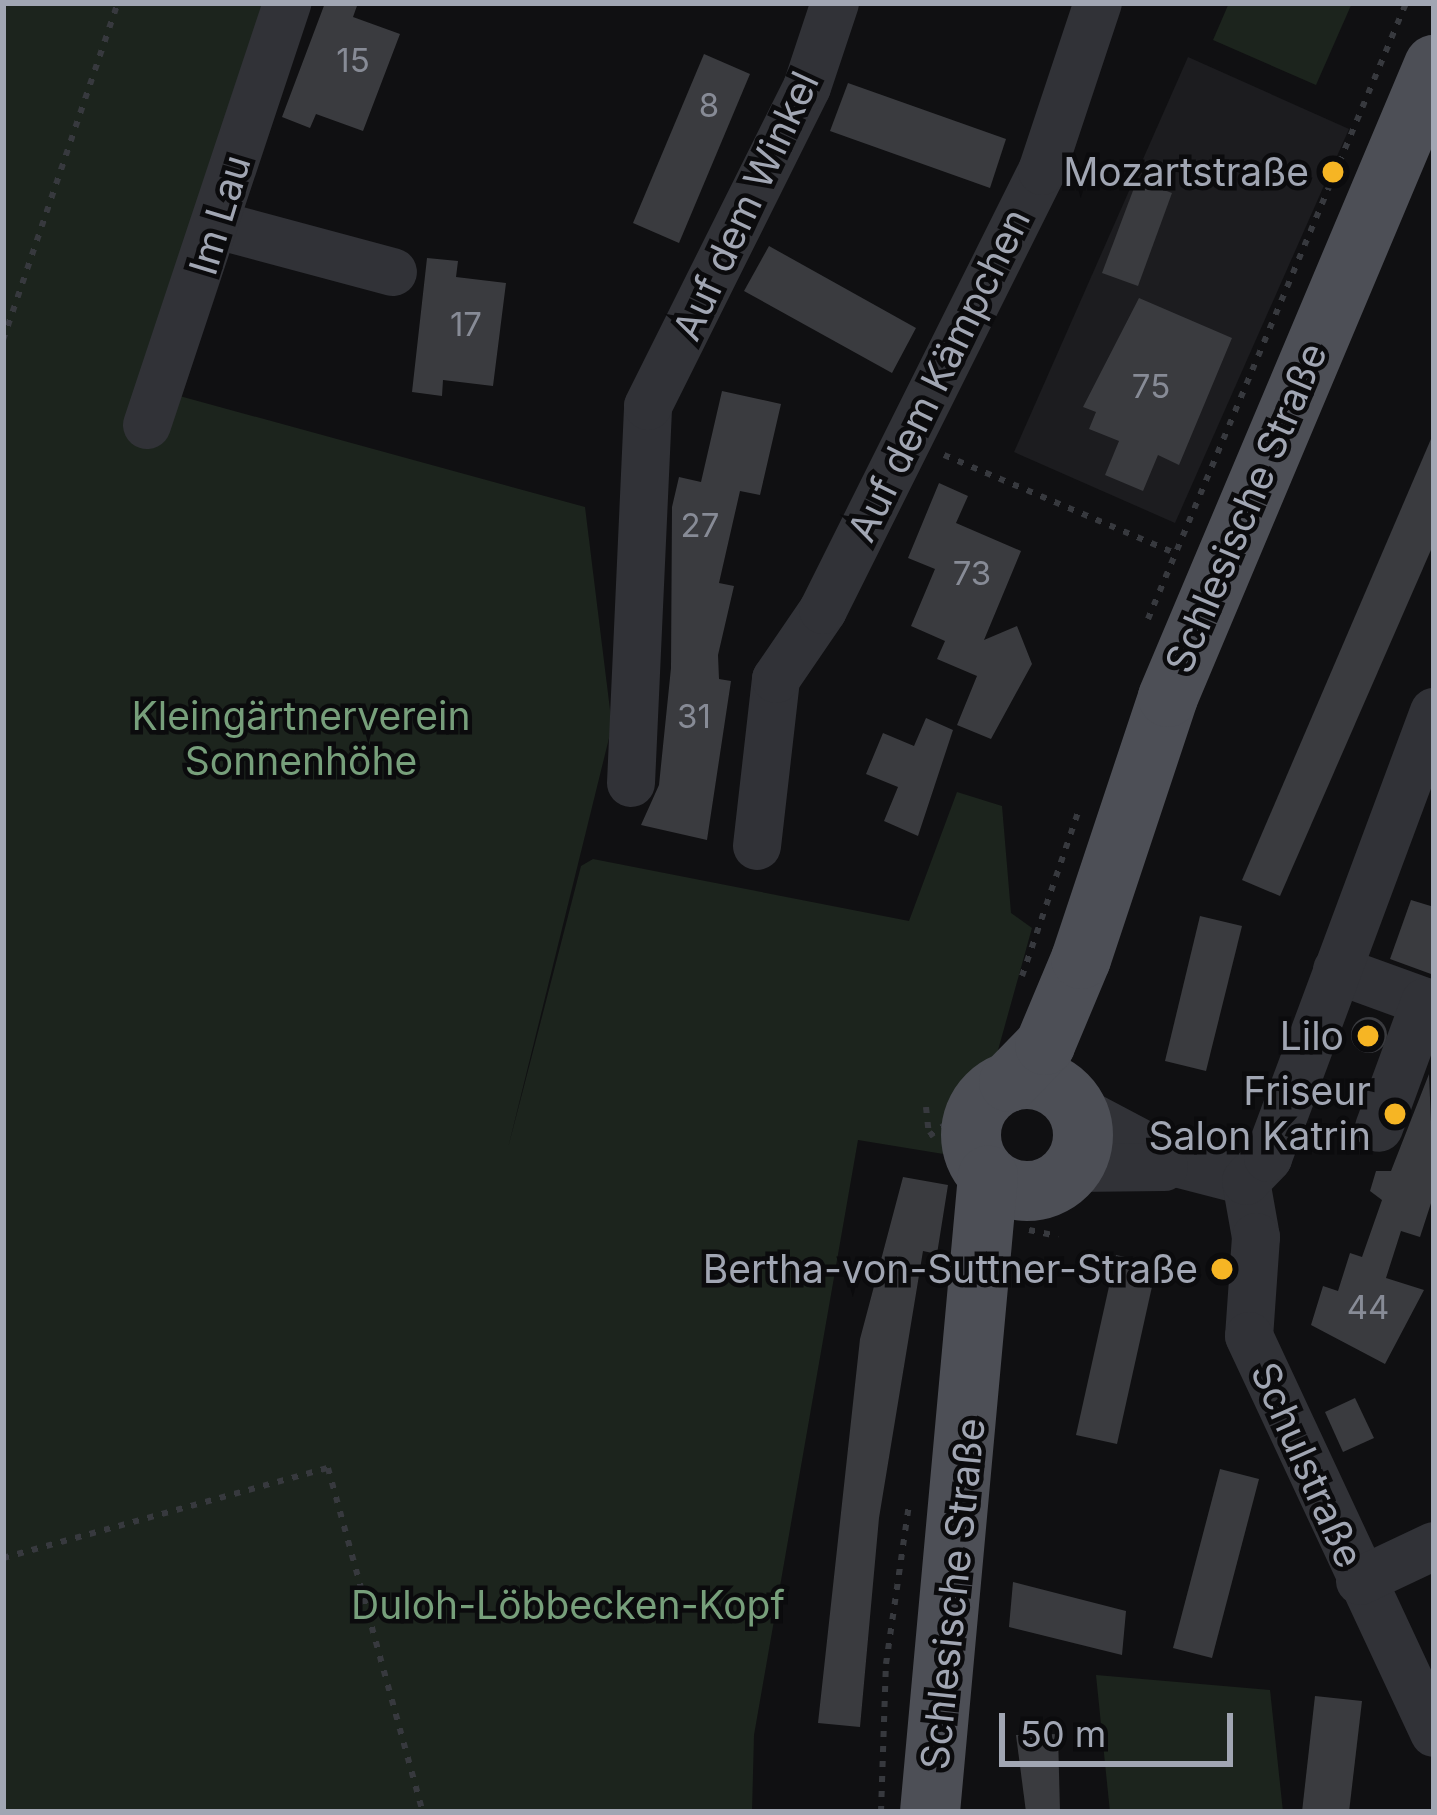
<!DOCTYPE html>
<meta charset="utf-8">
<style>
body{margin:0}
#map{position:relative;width:1437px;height:1815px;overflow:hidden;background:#101012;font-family:Inter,sans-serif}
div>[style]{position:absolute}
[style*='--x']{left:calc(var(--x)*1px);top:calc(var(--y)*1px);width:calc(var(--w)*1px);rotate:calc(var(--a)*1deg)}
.built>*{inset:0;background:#1c1c1f}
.green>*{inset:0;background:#1c241d}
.building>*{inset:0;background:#3a3b3f}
.round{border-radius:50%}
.path>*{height:6px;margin-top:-3px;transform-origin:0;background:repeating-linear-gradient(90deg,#37393e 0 6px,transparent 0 15px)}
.minor>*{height:48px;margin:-24px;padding:0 24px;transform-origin:24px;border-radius:24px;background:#313237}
.major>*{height:60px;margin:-30px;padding:0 30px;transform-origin:30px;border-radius:30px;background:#4d4f56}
.major>.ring{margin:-30px;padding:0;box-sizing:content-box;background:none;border:60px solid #4d4f56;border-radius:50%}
.dots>*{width:33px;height:33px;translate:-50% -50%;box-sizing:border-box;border:6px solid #0b0b0d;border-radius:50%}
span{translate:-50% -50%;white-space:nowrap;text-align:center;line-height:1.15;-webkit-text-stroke:9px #0b0b0d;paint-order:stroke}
.number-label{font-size:33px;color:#878b96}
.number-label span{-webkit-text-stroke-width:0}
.poi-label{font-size:39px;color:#a1a6b3}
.right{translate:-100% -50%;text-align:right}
.street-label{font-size:39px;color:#a1a6b3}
.park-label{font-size:39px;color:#779f7b}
.frame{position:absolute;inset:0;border:6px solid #a1a6b3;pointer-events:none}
.scale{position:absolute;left:999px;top:1713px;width:234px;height:54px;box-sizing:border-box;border:6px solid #a1a6b3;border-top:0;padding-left:15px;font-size:36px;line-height:42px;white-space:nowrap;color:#a1a6b3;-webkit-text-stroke:9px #0b0b0d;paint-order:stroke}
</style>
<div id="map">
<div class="built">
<i style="clip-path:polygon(1188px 57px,1349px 129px,1175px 523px,1014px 452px)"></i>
</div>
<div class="green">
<i style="clip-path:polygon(3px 3px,269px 3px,165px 392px,585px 507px,612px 726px,508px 1148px,581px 866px,593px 859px,909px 921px,957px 792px,1002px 806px,1011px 913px,1032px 928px,968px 1158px,858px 1140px,754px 1735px,752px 1812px,3px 1812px)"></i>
<i style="clip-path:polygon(1229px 3px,1352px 3px,1316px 85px,1213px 40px)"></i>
<i style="clip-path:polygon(1096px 1675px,1270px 1690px,1283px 1812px,1110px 1812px)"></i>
</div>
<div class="building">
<i style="clip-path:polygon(325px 3px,358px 3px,353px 17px,400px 34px,363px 131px,316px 114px,310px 128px,282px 117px)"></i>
<i style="clip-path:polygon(704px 54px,750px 74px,679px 243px,633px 223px)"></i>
<i style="clip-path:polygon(848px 83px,1006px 139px,990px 188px,830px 131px)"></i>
<i style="clip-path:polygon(1137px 180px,1172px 193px,1138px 286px,1102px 273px)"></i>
<i style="clip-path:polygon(769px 246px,916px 328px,892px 373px,744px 291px)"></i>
<i style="clip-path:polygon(427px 258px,458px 261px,456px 277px,506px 283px,493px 386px,443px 380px,442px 396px,412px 392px)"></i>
<i style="clip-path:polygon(1139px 298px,1232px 338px,1179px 465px,1158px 455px,1143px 491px,1105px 475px,1119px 441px,1089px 429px,1096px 412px,1083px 407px)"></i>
<i style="clip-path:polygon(722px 391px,781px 404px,760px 495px,740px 491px,719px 583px,734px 586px,718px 655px,719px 679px,731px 681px,707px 840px,641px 825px,659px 785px,671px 668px,672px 507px,679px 477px,701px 482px)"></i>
<i style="clip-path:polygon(1434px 432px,1434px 543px,1280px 896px,1242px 880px)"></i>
<i style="clip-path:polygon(939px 483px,968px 496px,956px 523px,1021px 551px,984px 640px,1017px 626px,1032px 664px,991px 739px,957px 725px,977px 676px,937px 659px,945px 641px,911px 626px,935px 569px,908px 558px)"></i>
<i style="clip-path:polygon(926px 718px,953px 730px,918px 836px,884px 821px,898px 787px,866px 774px,883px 733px,914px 746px)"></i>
<i style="clip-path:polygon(1411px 900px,1434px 907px,1431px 974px,1390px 959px)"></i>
<i style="clip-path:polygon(1200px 916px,1242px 926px,1206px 1071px,1165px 1061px)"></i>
<i class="round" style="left:1351px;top:1017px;width:36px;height:36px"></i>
<i style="clip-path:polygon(1429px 1074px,1434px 1194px,1420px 1237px,1401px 1231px,1386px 1278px,1424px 1290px,1385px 1364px,1311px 1325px,1323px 1286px,1338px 1291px,1350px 1253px,1362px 1257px,1382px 1200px,1370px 1191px,1376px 1171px,1391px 1171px)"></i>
<i style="clip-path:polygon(903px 1177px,948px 1185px,937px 1254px,923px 1251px,879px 1518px,860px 1727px,818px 1723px,860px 1339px)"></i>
<i style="clip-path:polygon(1116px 1255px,1157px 1264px,1117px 1444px,1076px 1435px)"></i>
<i style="clip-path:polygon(1355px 1398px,1374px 1438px,1343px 1452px,1325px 1412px)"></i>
<i style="clip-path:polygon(1220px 1469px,1259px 1479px,1212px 1658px,1173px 1648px)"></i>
<i style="clip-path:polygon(1013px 1582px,1126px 1611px,1122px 1655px,1009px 1627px)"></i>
<i style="clip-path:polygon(1315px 1696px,1362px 1701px,1349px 1812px,1302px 1812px)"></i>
<i style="clip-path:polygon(1058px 1734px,1060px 1812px,1026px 1812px,1016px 1735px)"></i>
</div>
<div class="path">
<i style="--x:3;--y:340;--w:356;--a:-71.2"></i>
<i style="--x:944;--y:455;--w:248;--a:23"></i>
<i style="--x:1148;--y:619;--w:668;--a:-67.27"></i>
<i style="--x:1022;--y:976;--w:173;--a:-71.1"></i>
<i style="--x:926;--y:1107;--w:29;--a:84"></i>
<i style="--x:929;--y:1136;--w:38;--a:-35"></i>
<i style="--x:959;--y:1143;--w:46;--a:-79.9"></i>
<i style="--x:1029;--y:1230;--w:30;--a:12"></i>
<i style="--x:3;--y:1558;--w:337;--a:-15.5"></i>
<i style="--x:328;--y:1468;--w:357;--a:74.6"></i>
<i style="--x:881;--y:1812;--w:148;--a:-88.1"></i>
<i style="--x:886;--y:1664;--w:162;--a:-81.8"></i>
</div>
<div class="minor">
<i style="--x:221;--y:226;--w:178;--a:15"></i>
<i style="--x:147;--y:425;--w:445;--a:-71.6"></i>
<i style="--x:631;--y:783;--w:377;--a:-87.4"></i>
<i style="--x:648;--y:406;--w:356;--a:-63.5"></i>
<i style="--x:807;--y:87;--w:89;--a:-71.6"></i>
<i style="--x:757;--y:846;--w:168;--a:-83.5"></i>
<i style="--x:776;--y:679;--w:83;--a:-55.7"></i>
<i style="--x:823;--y:610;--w:491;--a:-63.5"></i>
<i style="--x:1042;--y:171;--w:177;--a:-71.6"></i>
<i style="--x:1337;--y:970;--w:94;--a:20"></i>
<i style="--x:1425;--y:1002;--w:134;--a:110.1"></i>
<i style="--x:1078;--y:1110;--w:115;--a:27.9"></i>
<i style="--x:1180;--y:1164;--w:68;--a:14.4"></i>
<i style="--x:1074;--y:1168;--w:90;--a:-0.6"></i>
<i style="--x:1246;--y:1181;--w:57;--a:79.9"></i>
<i style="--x:1256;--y:1237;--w:99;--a:94"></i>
<i style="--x:1249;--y:1336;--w:438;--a:65"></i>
<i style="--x:1246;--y:1181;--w:32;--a:-46"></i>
<i style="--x:1268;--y:1158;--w:476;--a:-69.6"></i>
<i style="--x:1360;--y:1581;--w:82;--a:-25.3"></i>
</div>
<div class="major">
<i class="ring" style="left:971px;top:1079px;width:52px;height:52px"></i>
<i style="--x:1009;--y:1082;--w:52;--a:-45.8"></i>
<i style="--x:1045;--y:1045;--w:93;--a:-67.3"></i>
<i style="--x:1081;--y:959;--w:276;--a:-71.6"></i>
<i style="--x:1168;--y:697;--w:686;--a:-67.17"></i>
<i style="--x:930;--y:1812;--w:639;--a:-84.79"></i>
</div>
<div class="dots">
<i style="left:1333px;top:172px;background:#f6b524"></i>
<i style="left:1368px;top:1036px;background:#f6b524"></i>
<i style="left:1395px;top:1114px;background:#f6b524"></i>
<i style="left:1222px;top:1269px;background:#f6b524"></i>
</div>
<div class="number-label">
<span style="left:353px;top:61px">15</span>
<span style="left:709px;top:106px">8</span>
<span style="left:466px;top:325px">17</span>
<span style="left:1151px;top:387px">75</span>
<span style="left:700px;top:526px">27</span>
<span style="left:972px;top:574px">73</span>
<span style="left:694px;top:717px">31</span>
<span style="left:1368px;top:1308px">44</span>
</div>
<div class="poi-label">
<span class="right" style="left:1309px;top:172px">Mozartstraße</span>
<span class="right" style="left:1344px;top:1036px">Lilo</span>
<span class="right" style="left:1371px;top:1114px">Friseur<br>Salon Katrin</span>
<span class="right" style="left:1198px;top:1269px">Bertha-von-Suttner-Straße</span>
</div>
<div class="street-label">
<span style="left:746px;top:206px;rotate:-65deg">Auf dem Winkel</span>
<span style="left:220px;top:215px;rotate:-73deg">Im Lau</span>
<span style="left:939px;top:375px;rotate:-64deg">Auf dem Kämpchen</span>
<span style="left:1246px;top:508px;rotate:-67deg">Schlesische Straße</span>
<span style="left:1307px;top:1465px;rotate:66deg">Schulstraße</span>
<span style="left:953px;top:1594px;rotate:-84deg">Schlesische Straße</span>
</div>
<div class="park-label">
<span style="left:301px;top:739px">Kleingärtnerverein<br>Sonnenhöhe</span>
<span style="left:568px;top:1605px">Duloh-Löbbecken-Kopf</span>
</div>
<div class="frame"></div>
<div class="scale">50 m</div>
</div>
